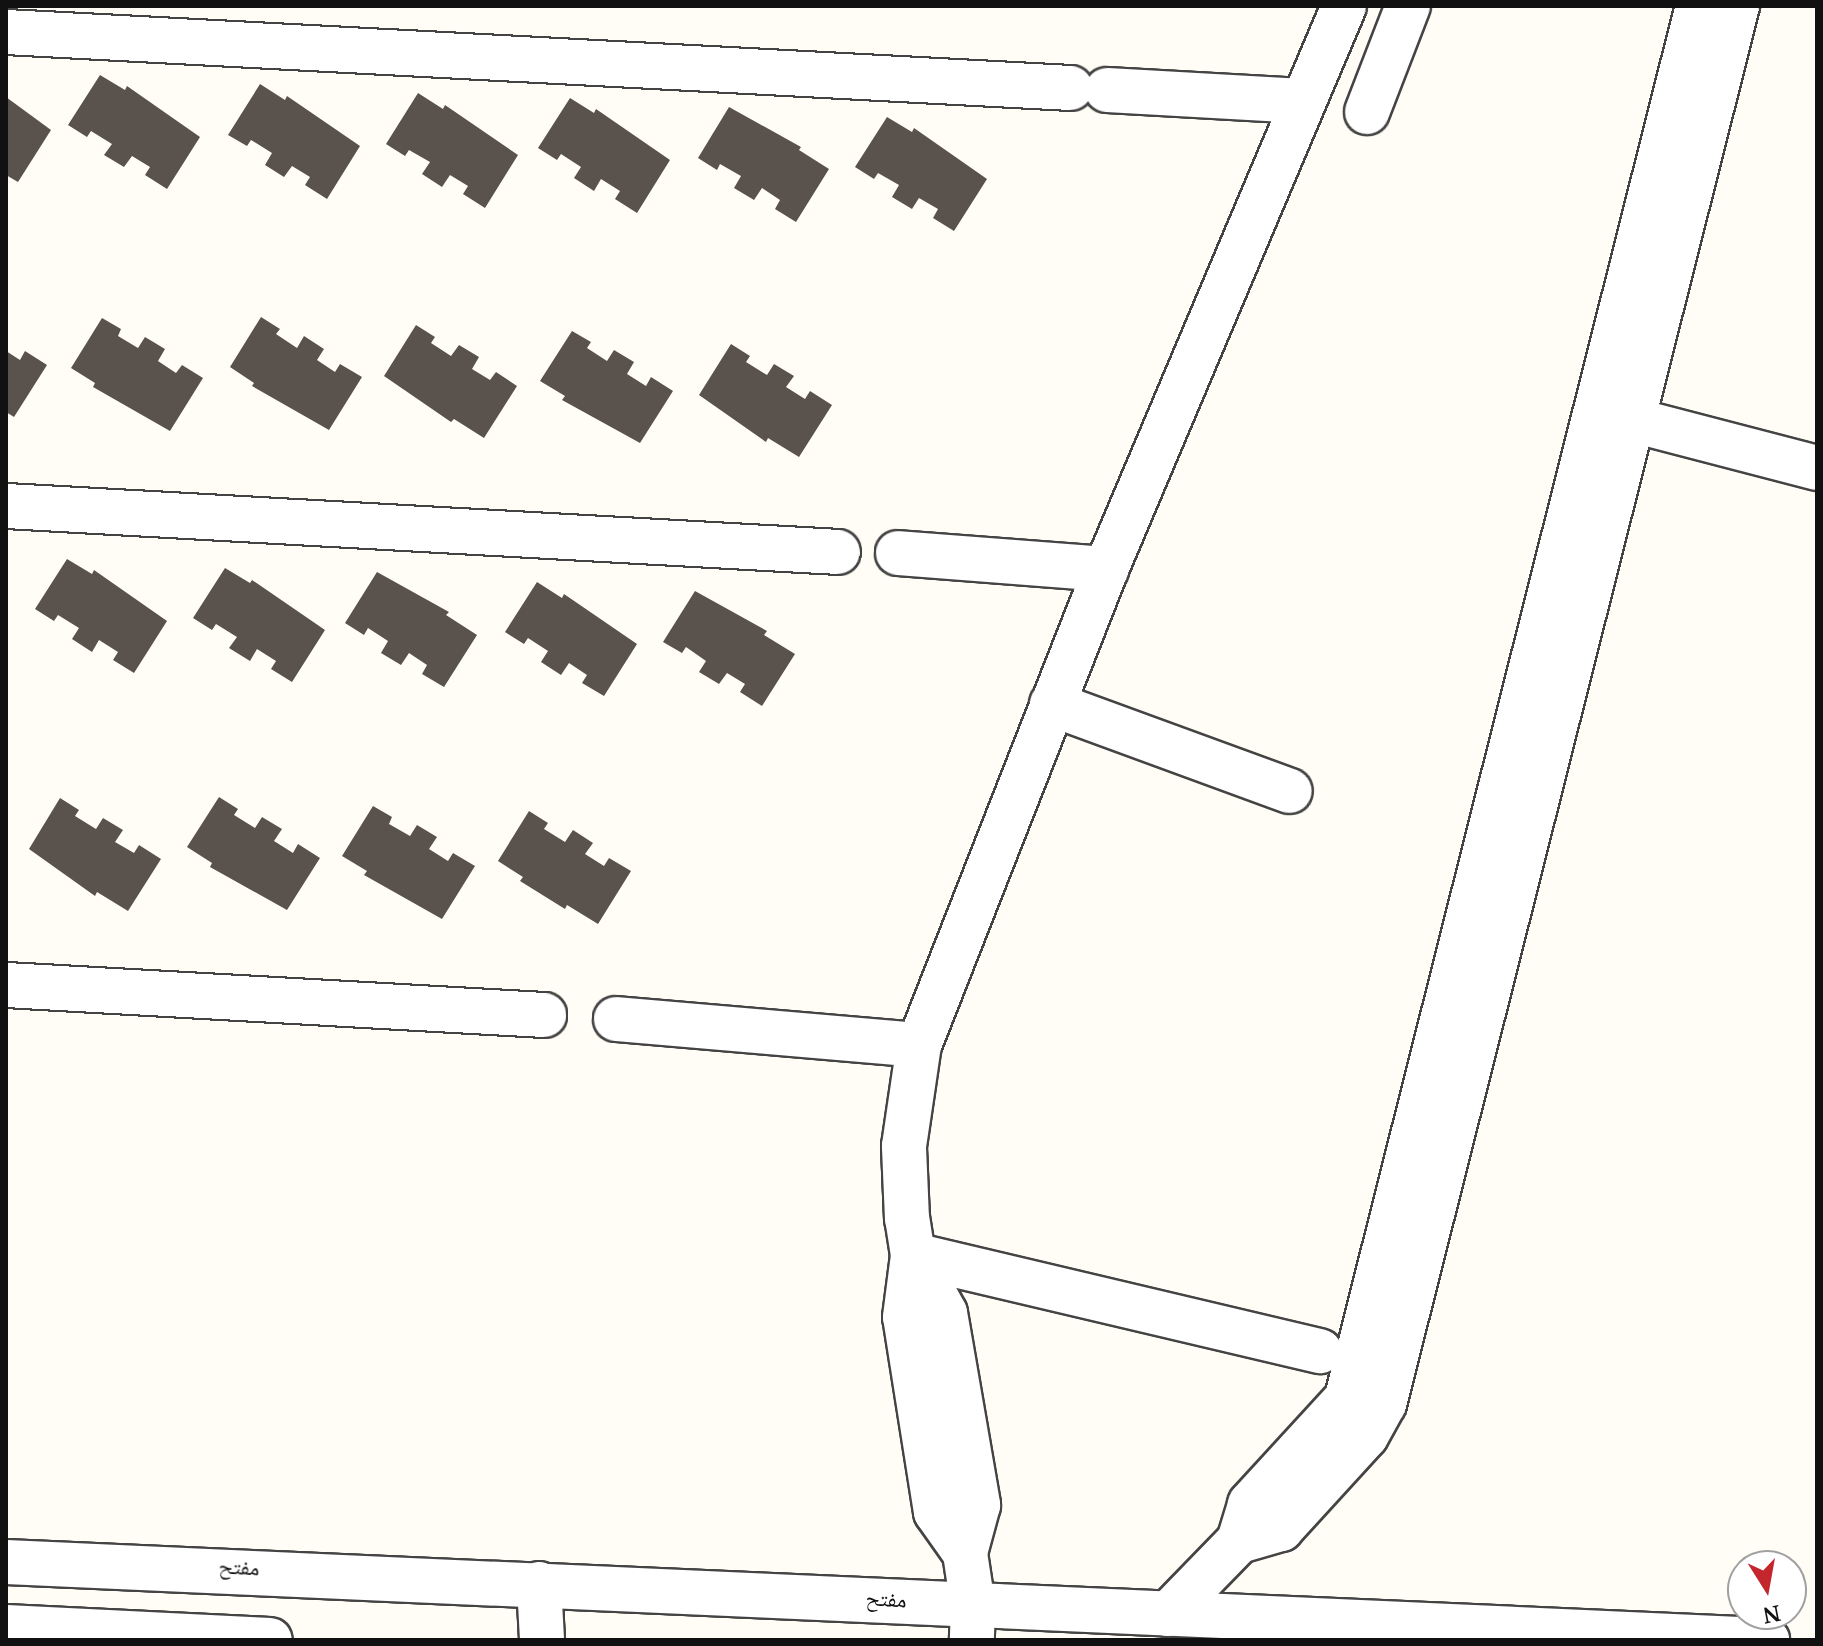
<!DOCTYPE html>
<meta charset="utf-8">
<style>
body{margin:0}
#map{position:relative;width:1823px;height:1646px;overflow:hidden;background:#fffdf5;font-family:Georgia,"Noto Naskh Arabic",serif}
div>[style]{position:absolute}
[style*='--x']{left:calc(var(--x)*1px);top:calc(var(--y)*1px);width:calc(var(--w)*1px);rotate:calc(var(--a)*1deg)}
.building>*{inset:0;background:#5a524d}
.roads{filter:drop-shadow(2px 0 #444) drop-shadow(-2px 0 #444) drop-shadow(0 2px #444) drop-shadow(0 -2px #444)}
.minor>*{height:44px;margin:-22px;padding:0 22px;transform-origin:22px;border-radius:22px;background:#fff}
span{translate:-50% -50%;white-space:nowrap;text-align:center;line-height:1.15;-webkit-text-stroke:8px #fff;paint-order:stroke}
.street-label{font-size:22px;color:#111}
.frame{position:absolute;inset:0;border:8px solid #111;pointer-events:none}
.north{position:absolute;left:1727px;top:1550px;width:80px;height:80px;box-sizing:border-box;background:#fff;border:2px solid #a0a0a0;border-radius:50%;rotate:169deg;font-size:22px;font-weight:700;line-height:32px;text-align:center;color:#111}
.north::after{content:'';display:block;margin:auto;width:28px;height:36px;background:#c4262e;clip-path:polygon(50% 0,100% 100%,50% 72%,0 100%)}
</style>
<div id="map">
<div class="building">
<i style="clip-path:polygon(100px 75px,125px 90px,127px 86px,200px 137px,167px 189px,145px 175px,150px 167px,132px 156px,124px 167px,104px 155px,112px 144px,91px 131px,87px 137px,68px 125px)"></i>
<i style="clip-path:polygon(260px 84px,285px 100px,287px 96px,360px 146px,327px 199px,305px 185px,310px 177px,292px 166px,284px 177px,265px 165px,272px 153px,251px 140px,247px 146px,228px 135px)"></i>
<i style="clip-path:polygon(418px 93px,443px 109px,445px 105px,518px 155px,485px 208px,463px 194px,468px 186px,450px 175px,442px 187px,422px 174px,430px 162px,409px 150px,405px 156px,386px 144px)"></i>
<i style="clip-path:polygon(6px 97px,51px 130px,18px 182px,6px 175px)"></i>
<i style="clip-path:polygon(570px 98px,594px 113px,596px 109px,670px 160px,637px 213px,615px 199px,620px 191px,601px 179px,594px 191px,574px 178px,581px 167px,561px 154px,557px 160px,538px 148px)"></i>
<i style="clip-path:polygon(729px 107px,801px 147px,799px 150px,829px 169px,796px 222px,775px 209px,780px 200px,762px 188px,754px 200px,734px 188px,741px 176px,720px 164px,717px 170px,698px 158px)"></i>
<i style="clip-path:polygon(887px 117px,912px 132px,914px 128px,987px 179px,954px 231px,933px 218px,938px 209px,919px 198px,912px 209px,892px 197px,899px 185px,878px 173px,874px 179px,855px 167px)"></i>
<i style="clip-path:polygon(261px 317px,280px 329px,276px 334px,297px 348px,304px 336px,324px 349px,317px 360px,335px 372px,340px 364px,362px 377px,329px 430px,252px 386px,254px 383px,230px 367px)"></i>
<i style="clip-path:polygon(102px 318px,121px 329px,118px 336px,138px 348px,145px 337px,165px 349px,158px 361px,176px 373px,182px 365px,203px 378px,170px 431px,93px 387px,95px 383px,71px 368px)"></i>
<i style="clip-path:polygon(416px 325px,435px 337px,431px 343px,451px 356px,459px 345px,479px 357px,472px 369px,490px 380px,496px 372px,517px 386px,484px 438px,454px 419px,451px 422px,384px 376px)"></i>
<i style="clip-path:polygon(572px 331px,591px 342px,587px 348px,607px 361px,614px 350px,634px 362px,627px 374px,646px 386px,651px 377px,673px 391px,640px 443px,562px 400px,565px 396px,540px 381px)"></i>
<i style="clip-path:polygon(731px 344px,750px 356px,746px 362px,767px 375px,774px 364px,794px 376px,786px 387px,805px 399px,810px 391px,832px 405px,799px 457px,768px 438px,766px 442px,699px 395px)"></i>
<i style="clip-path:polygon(6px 351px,20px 360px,25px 351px,47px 365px,14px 417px,6px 412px)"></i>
<i style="clip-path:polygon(67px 559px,92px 574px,94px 570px,167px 621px,134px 673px,113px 660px,118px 652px,99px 640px,92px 652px,72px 639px,79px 628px,58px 615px,54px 621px,35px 609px)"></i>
<i style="clip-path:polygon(225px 568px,250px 583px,252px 580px,325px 630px,292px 682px,271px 669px,276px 661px,257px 649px,250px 661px,229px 648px,237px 637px,216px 624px,212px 630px,193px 618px)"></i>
<i style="clip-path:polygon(377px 572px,449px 612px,446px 615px,477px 635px,444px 687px,422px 674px,427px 665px,409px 653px,401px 665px,381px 653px,388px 641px,368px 628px,364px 635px,345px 623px)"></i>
<i style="clip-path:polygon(537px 582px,562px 598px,564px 594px,637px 644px,604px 696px,582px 683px,587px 675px,569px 663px,561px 675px,541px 662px,548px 651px,528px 638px,524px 644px,505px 632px)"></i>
<i style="clip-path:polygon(695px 591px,767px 631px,764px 635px,795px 654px,762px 706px,740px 692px,745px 684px,727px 673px,719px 684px,699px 672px,706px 661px,686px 647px,682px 653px,663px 642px)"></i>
<i style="clip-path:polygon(219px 797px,238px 809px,234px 815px,255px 828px,262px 817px,282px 829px,274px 841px,293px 853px,298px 844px,320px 858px,287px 910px,210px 867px,212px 863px,187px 847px)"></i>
<i style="clip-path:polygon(60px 798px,79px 810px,75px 816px,96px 829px,103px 818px,123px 830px,115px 842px,134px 853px,139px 845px,161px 859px,128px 911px,97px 892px,95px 896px,29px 849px)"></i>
<i style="clip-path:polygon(373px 806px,392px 817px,389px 824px,410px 836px,417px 825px,437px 837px,429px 849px,448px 861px,453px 853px,475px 866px,442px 919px,364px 875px,367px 871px,342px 856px)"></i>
<i style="clip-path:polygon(529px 811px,548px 823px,544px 829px,565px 842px,573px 830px,593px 843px,585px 854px,604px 866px,609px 858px,631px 871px,598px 924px,567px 905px,565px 909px,520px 881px,523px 877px,498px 861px)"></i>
</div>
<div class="roads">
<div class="minor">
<i style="--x:6;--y:32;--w:1066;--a:3.01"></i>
<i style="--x:1107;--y:90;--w:196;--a:3.2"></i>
<i style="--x:1367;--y:112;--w:114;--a:-68.9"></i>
<i style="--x:1606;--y:413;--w:218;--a:14.6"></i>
<i style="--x:6;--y:506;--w:833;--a:3.16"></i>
<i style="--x:898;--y:553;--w:209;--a:4.4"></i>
<i style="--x:1052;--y:704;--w:253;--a:20.1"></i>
<i style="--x:6;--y:985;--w:539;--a:3.19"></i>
<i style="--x:616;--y:1019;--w:304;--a:4.9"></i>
<i style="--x:913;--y:1255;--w:418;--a:13.3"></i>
<i style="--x:913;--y:1255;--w:66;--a:61.1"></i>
<i style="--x:945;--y:1313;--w:195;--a:80.2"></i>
<i style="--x:978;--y:1505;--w:50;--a:105.2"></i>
<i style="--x:965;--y:1553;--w:54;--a:81.4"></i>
<i style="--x:973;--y:1606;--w:34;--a:92"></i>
<i style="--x:1239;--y:1541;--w:44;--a:-15.9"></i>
<i style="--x:1281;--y:1529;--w:126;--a:-47.6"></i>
<i style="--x:1366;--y:1436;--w:37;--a:-61"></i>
<i style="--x:1384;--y:1404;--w:1442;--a:-75.83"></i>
<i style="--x:965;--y:1553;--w:50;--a:-125.3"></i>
<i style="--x:936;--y:1512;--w:197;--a:-99"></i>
<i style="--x:905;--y:1317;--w:63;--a:-82.6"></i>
<i style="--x:913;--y:1255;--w:36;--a:-99"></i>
<i style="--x:907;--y:1219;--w:73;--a:-92.4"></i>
<i style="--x:904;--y:1146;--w:102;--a:-81.6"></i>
<i style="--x:919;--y:1045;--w:511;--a:-68.55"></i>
<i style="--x:1106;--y:569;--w:611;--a:-67.08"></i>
<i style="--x:6;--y:1562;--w:1763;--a:2.54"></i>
<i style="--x:539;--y:1584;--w:56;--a:86.9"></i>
<i style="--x:1168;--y:1614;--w:102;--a:-45.8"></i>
<i style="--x:1239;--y:1541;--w:39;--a:-73"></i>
<i style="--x:1250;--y:1504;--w:144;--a:-47.5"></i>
<i style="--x:1347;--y:1398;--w:1436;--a:-75.85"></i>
<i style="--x:6;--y:1627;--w:264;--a:2.8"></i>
</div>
</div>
<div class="street-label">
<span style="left:239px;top:1570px;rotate:3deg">مفتح</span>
<span style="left:886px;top:1602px;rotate:3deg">مفتح</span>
</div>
<div class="frame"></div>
<div class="north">N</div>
</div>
